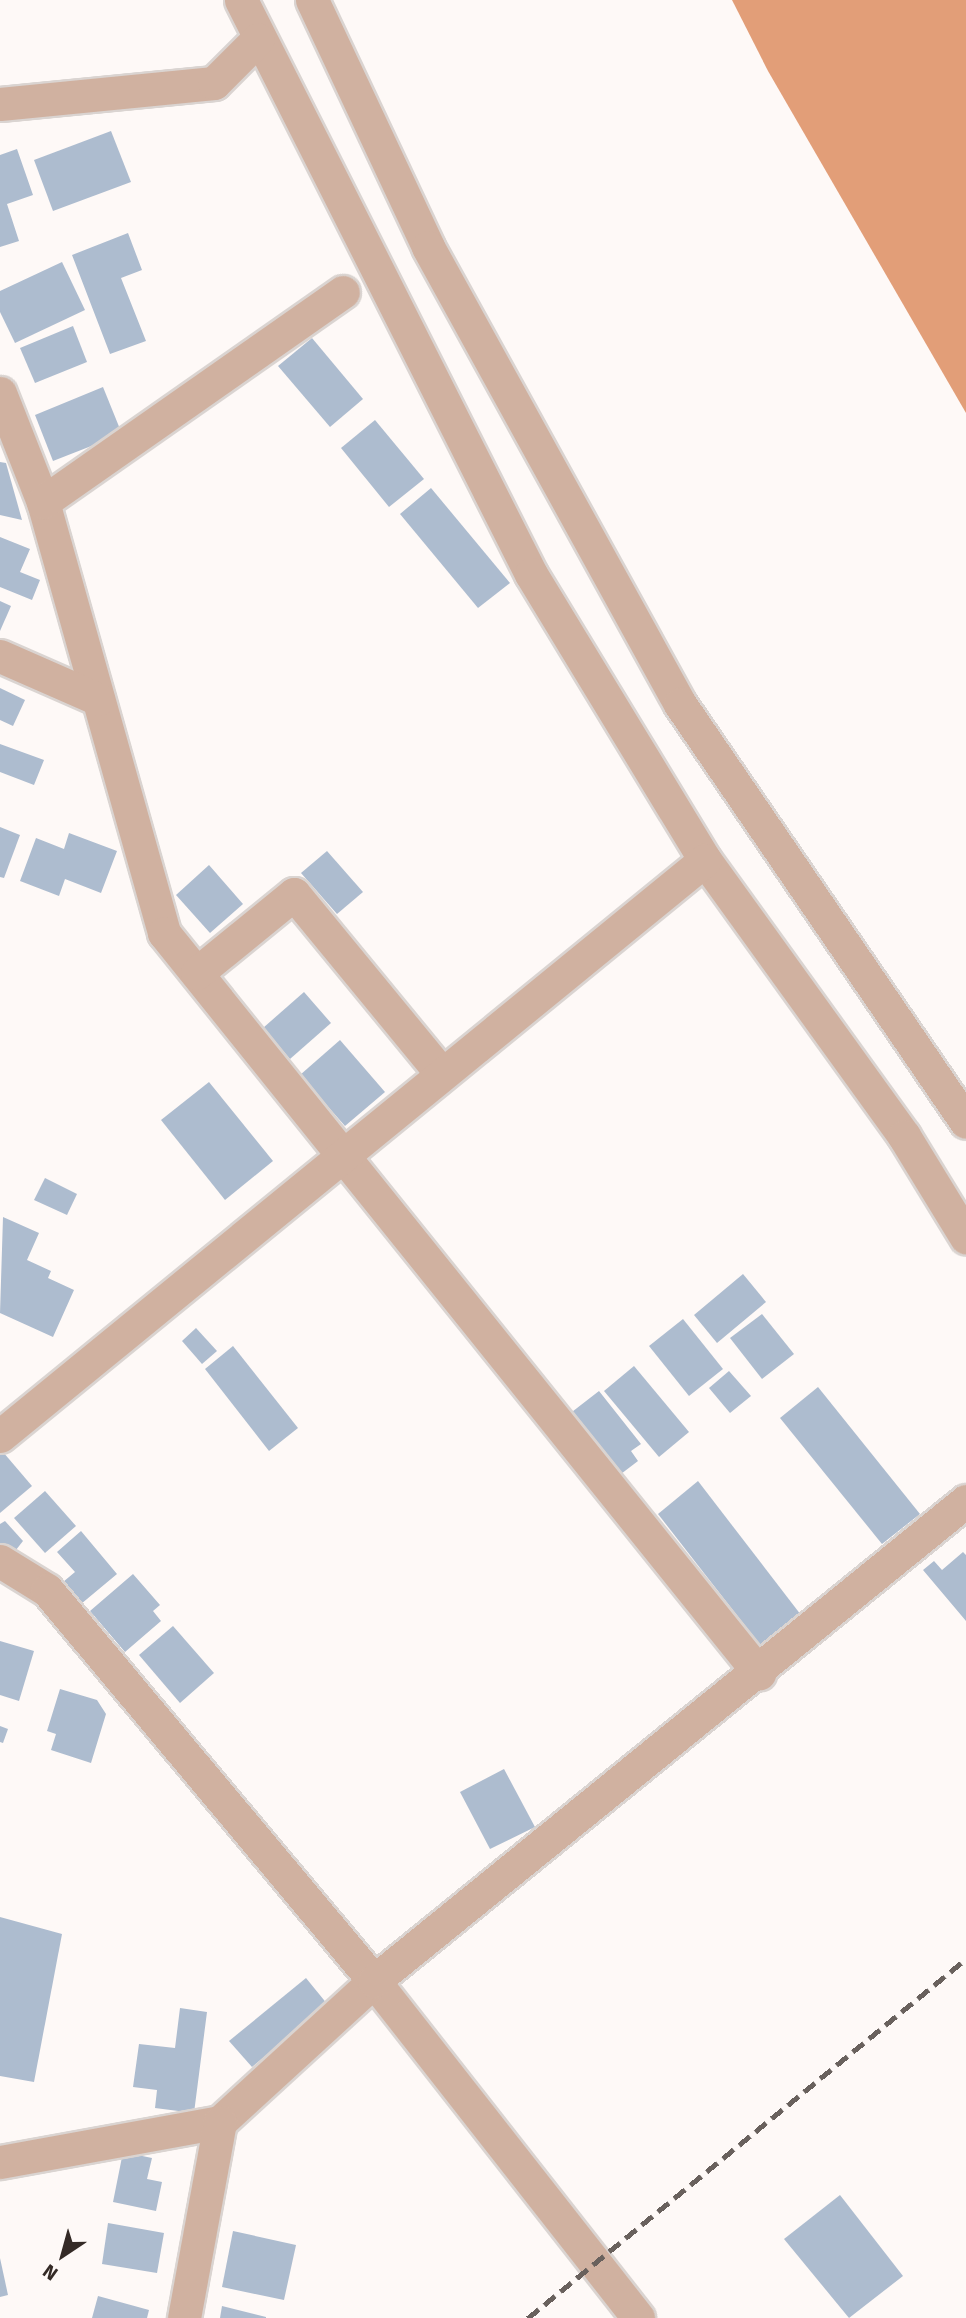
<!DOCTYPE html>
<style>
body{margin:0}
#map{position:relative;width:966px;height:2318px;overflow:hidden;background:#fef9f7;font-family:"Fira Sans",sans-serif}
div>[style]{position:absolute}
[style*='--x']{left:calc(var(--x)*1px);top:calc(var(--y)*1px);width:calc(var(--w)*1px);rotate:calc(var(--a)*1deg)}
.water>*{inset:0;background:#e29e78}
.building>*{inset:0;background:#adbccf}
.roads{filter:drop-shadow(2px 0 #dad4d1) drop-shadow(-2px 0 #dad4d1) drop-shadow(0 2px #dad4d1) drop-shadow(0 -2px #dad4d1)}
.street>*{height:33px;margin:-16.5px;padding:0 16.5px;transform-origin:16.5px;border-radius:16.5px;background:#d0b1a0}
.rail>*{height:5px;margin-top:-2.5px;transform-origin:0;background:repeating-linear-gradient(90deg,#69615d 0 14px,transparent 0 21px)}
span{translate:-50% -50%;white-space:nowrap;text-align:center;line-height:1.15;-webkit-text-stroke:5px #fef9f7;paint-order:stroke}
.north{position:absolute;left:28px;top:2220px;width:70px;height:70px;-webkit-text-stroke:5px #fef9f7;paint-order:stroke;rotate:216deg;font-size:19px;font-weight:700;line-height:28px;text-align:center;color:#342a26}
.north::after{content:'';display:block;margin:auto;width:24px;height:32px;background:#342a26;clip-path:polygon(50% 0,100% 100%,50% 72%,0 100%)}
</style>
<div id="map">
<div class="water">
<i style="clip-path:polygon(732px 0,966px 0,966px 413px,768px 71px)"></i>
</div>
<div class="building">
<i style="clip-path:polygon(111px 131px,131px 182px,53px 211px,34px 160px)"></i>
<i style="clip-path:polygon(17px 149px,33px 195px,7px 204px,19px 241px,0 247px,0 155px)"></i>
<i style="clip-path:polygon(128px 233px,142px 270px,121px 278px,146px 341px,110px 354px,72px 255px)"></i>
<i style="clip-path:polygon(62px 262px,85px 310px,15px 343px,0 312px,0 291px)"></i>
<i style="clip-path:polygon(73px 326px,87px 362px,35px 383px,20px 348px)"></i>
<i style="clip-path:polygon(312px 338px,363px 399px,330px 427px,278px 366px)"></i>
<i style="clip-path:polygon(103px 387px,122px 434px,53px 461px,35px 415px)"></i>
<i style="clip-path:polygon(375px 420px,424px 479px,389px 507px,341px 448px)"></i>
<i style="clip-path:polygon(0 462px,6px 463px,22px 520px,0 515px)"></i>
<i style="clip-path:polygon(431px 488px,510px 583px,478px 608px,400px 514px)"></i>
<i style="clip-path:polygon(0 537px,30px 549px,20px 572px,40px 580px,32px 600px,0 587px)"></i>
<i style="clip-path:polygon(0 601px,11px 606px,0 631px)"></i>
<i style="clip-path:polygon(0 688px,25px 700px,13px 726px,0 720px)"></i>
<i style="clip-path:polygon(0 744px,44px 760px,34px 785px,0 772px)"></i>
<i style="clip-path:polygon(0 827px,20px 835px,4px 878px,0 877px)"></i>
<i style="clip-path:polygon(69px 833px,117px 851px,101px 893px,65px 879px,59px 896px,20px 881px,36px 838px,64px 849px)"></i>
<i style="clip-path:polygon(327px 851px,363px 892px,337px 914px,301px 873px)"></i>
<i style="clip-path:polygon(209px 865px,243px 904px,210px 933px,176px 895px)"></i>
<i style="clip-path:polygon(304px 992px,331px 1023px,290px 1059px,263px 1028px)"></i>
<i style="clip-path:polygon(340px 1040px,385px 1092px,345px 1126px,300px 1075px)"></i>
<i style="clip-path:polygon(209px 1082px,273px 1161px,225px 1200px,161px 1120px)"></i>
<i style="clip-path:polygon(45px 1178px,77px 1194px,67px 1215px,34px 1200px)"></i>
<i style="clip-path:polygon(3px 1217px,39px 1233px,27px 1260px,51px 1271px,48px 1278px,74px 1290px,53px 1337px,0 1313px)"></i>
<i style="clip-path:polygon(743px 1274px,766px 1302px,717px 1343px,694px 1315px)"></i>
<i style="clip-path:polygon(762px 1314px,794px 1354px,762px 1379px,730px 1338px)"></i>
<i style="clip-path:polygon(683px 1319px,723px 1369px,689px 1396px,649px 1346px)"></i>
<i style="clip-path:polygon(196px 1328px,217px 1351px,202px 1364px,182px 1341px)"></i>
<i style="clip-path:polygon(233px 1346px,298px 1428px,269px 1451px,205px 1369px)"></i>
<i style="clip-path:polygon(634px 1366px,689px 1432px,659px 1457px,604px 1391px)"></i>
<i style="clip-path:polygon(729px 1371px,751px 1396px,730px 1413px,709px 1388px)"></i>
<i style="clip-path:polygon(818px 1387px,920px 1514px,882px 1544px,780px 1418px)"></i>
<i style="clip-path:polygon(599px 1391px,641px 1444px,631px 1451px,638px 1461px,617px 1477px,568px 1415px)"></i>
<i style="clip-path:polygon(3px 1452px,32px 1486px,0 1513px,0 1454px)"></i>
<i style="clip-path:polygon(698px 1481px,801px 1615px,760px 1645px,658px 1514px)"></i>
<i style="clip-path:polygon(45px 1491px,76px 1526px,45px 1553px,14px 1518px)"></i>
<i style="clip-path:polygon(5px 1521px,23px 1541px,12px 1555px,0 1548px,0 1524px)"></i>
<i style="clip-path:polygon(81px 1531px,117px 1574px,81px 1604px,63px 1582px,75px 1572px,57px 1552px)"></i>
<i style="clip-path:polygon(963px 1552px,966px 1555px,966px 1621px,923px 1570px,934px 1561px,942px 1570px)"></i>
<i style="clip-path:polygon(133px 1574px,160px 1605px,153px 1611px,161px 1621px,125px 1652px,90px 1611px)"></i>
<i style="clip-path:polygon(173px 1626px,214px 1673px,180px 1703px,139px 1655px)"></i>
<i style="clip-path:polygon(0 1641px,34px 1651px,19px 1701px,0 1695px)"></i>
<i style="clip-path:polygon(60px 1689px,97px 1700px,106px 1714px,91px 1763px,51px 1750px,56px 1734px,47px 1731px)"></i>
<i style="clip-path:polygon(0 1726px,8px 1729px,3px 1743px,0 1742px)"></i>
<i style="clip-path:polygon(504px 1769px,535px 1827px,490px 1849px,460px 1792px)"></i>
<i style="clip-path:polygon(0 1917px,62px 1934px,34px 2082px,0 2076px)"></i>
<i style="clip-path:polygon(306px 1978px,328px 2005px,252px 2067px,229px 2041px)"></i>
<i style="clip-path:polygon(180px 2008px,207px 2012px,194px 2113px,155px 2108px,157px 2090px,133px 2087px,139px 2044px,175px 2048px)"></i>
<i style="clip-path:polygon(123px 2152px,152px 2158px,147px 2179px,162px 2182px,156px 2211px,113px 2202px)"></i>
<i style="clip-path:polygon(840px 2195px,903px 2276px,849px 2318px,784px 2239px)"></i>
<i style="clip-path:polygon(108px 2223px,164px 2233px,157px 2273px,102px 2264px)"></i>
<i style="clip-path:polygon(233px 2231px,296px 2245px,284px 2300px,222px 2287px)"></i>
<i style="clip-path:polygon(0 2258px,8px 2295px,0 2297px)"></i>
<i style="clip-path:polygon(98px 2296px,149px 2310px,147px 2318px,92px 2318px)"></i>
<i style="clip-path:polygon(222px 2306px,266px 2317px,266px 2318px,220px 2318px)"></i>
</div>
<div class="roads">
<div class="street">
<i style="--x:241;--y:0;--w:643;--a:63.2"></i>
<i style="--x:531;--y:574;--w:335;--a:58.7"></i>
<i style="--x:705;--y:860;--w:340;--a:54.2"></i>
<i style="--x:904;--y:1136;--w:119;--a:58.5"></i>
<i style="--x:312;--y:0;--w:273;--a:64.8"></i>
<i style="--x:428;--y:247;--w:522;--a:61.13"></i>
<i style="--x:680;--y:704;--w:506;--a:55.62"></i>
<i style="--x:0;--y:104;--w:215;--a:-5.6"></i>
<i style="--x:214;--y:83;--w:62;--a:-45"></i>
<i style="--x:0;--y:393;--w:117;--a:68.5"></i>
<i style="--x:43;--y:502;--w:448;--a:74.3"></i>
<i style="--x:164;--y:933;--w:950;--a:51.2"></i>
<i style="--x:43;--y:502;--w:366;--a:-35"></i>
<i style="--x:0;--y:656;--w:107;--a:23.7"></i>
<i style="--x:197;--y:973;--w:125;--a:-39.2"></i>
<i style="--x:294;--y:894;--w:233;--a:50.6"></i>
<i style="--x:0;--y:1436;--w:910;--a:-39.25"></i>
<i style="--x:0;--y:1561;--w:55;--a:31.7"></i>
<i style="--x:47;--y:1590;--w:510;--a:50.09"></i>
<i style="--x:374;--y:1981;--w:428;--a:51.9"></i>
<i style="--x:0;--y:2162;--w:224;--a:-10.3"></i>
<i style="--x:220;--y:2122;--w:209;--a:-42.5"></i>
<i style="--x:374;--y:1981;--w:762;--a:-39.04"></i>
<i style="--x:184;--y:2318;--w:199;--a:-79.6"></i>
</div>
</div>
<div class="rail">
<i style="--x:528;--y:2318;--w:566;--a:-39.34"></i>
</div>
<div class="north">N</div>
</div>
